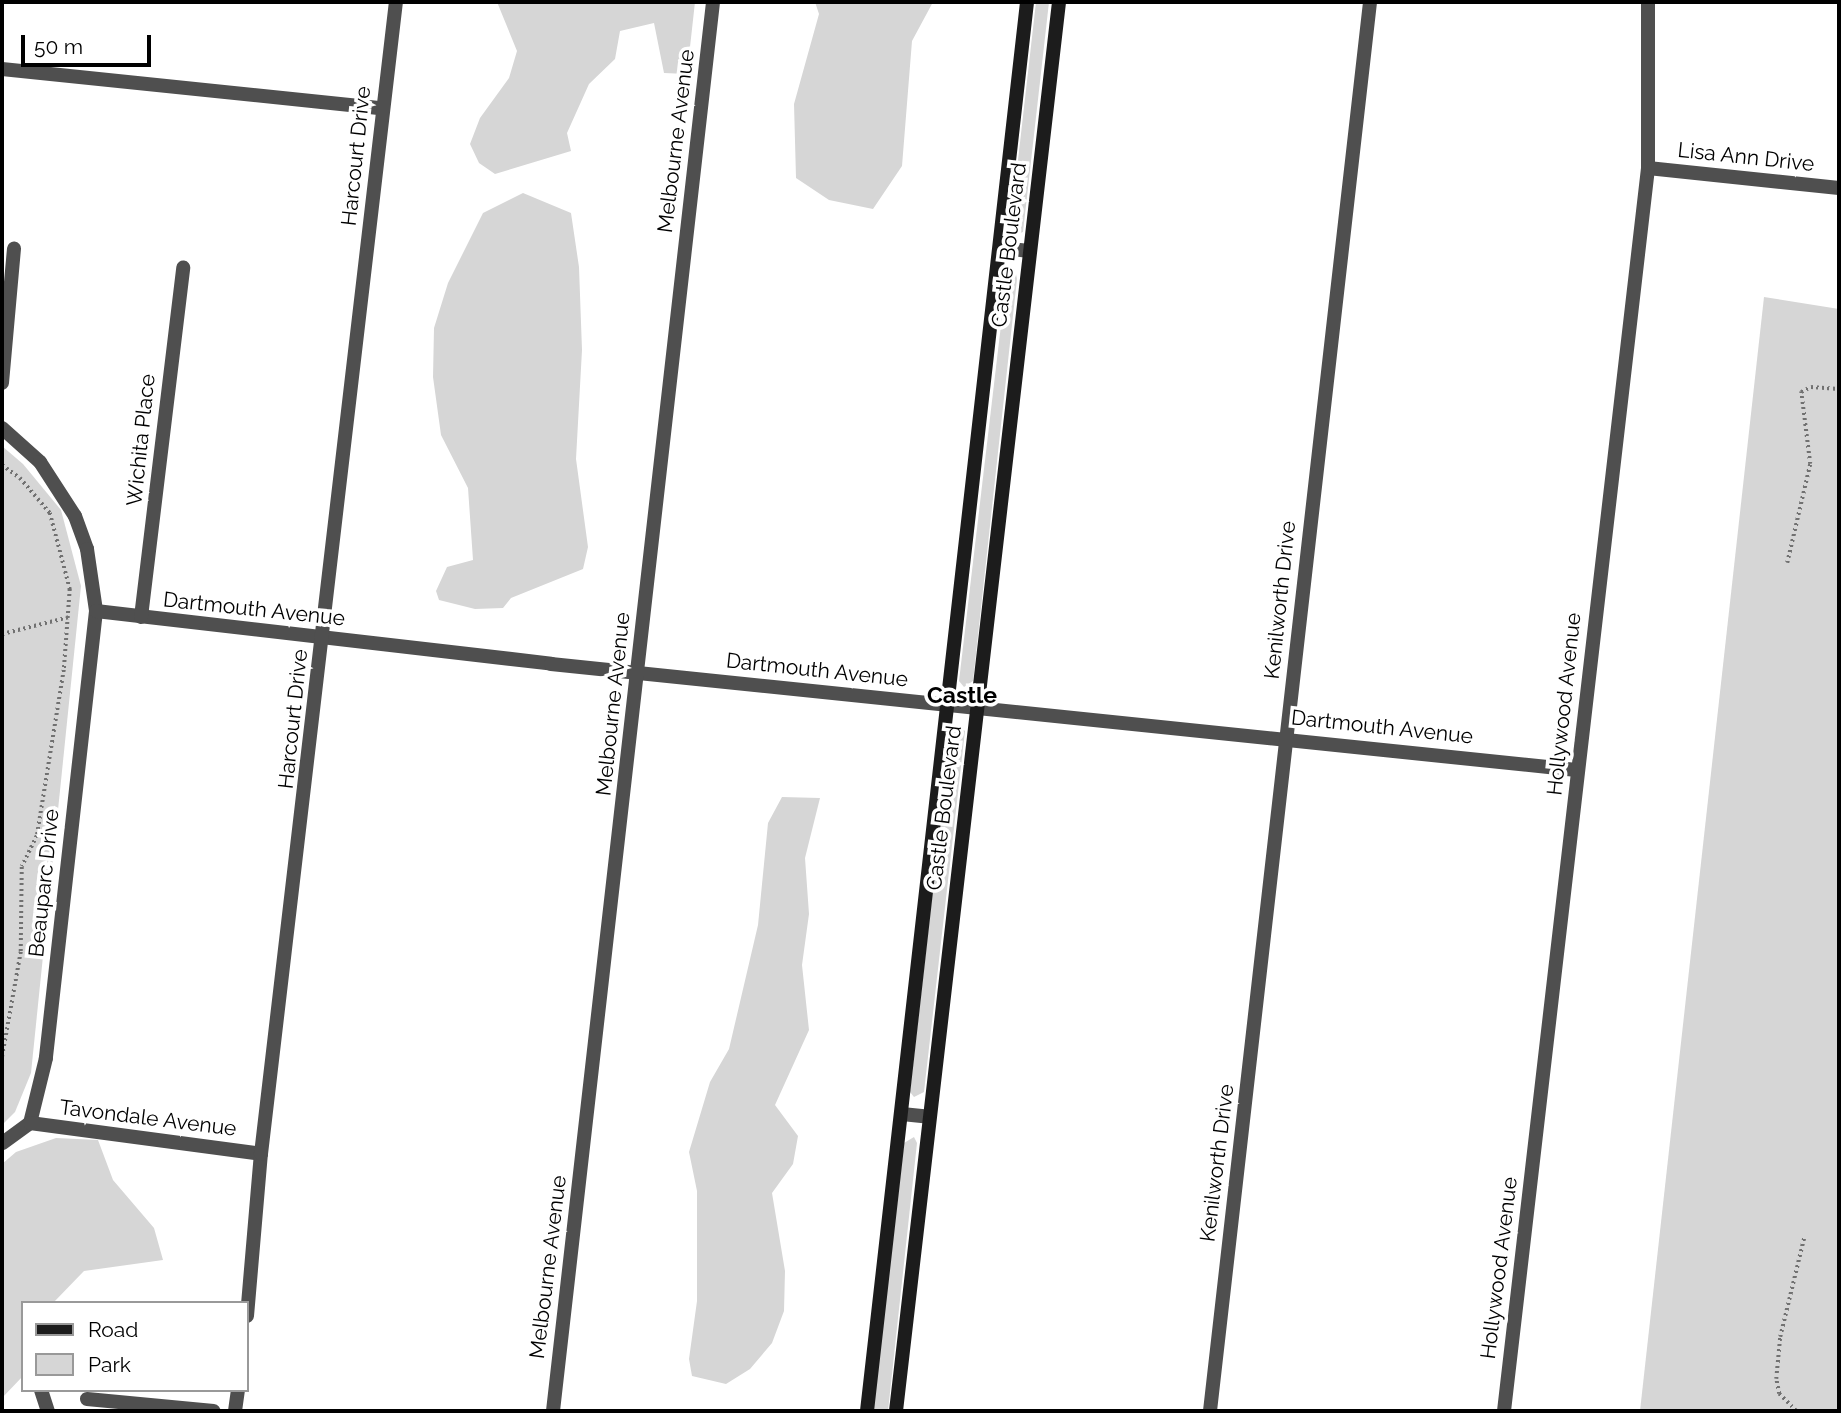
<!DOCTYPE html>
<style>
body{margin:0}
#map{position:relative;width:1841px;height:1413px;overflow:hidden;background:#fff;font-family:Raleway,sans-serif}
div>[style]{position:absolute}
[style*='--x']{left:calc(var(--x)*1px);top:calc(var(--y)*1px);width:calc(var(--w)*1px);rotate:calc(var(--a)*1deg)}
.green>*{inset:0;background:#d6d6d6}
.path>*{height:3.5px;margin-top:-1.75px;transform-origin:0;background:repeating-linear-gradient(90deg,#717171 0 2px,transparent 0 5.5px)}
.street>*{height:14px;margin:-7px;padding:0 7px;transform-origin:7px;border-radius:7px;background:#4f4f4f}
.secondary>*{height:14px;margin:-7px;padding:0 7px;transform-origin:7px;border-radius:7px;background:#1c1c1c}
span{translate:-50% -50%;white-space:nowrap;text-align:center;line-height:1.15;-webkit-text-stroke:7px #fff;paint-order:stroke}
.street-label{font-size:21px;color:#000}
.neighbourhood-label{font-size:23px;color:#000;font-weight:700}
.frame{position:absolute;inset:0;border:4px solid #000;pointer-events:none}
.legend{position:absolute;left:21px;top:1301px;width:228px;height:91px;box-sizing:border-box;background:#fff;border:2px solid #999;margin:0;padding:9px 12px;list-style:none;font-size:21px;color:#000}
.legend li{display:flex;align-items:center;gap:14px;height:35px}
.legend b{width:35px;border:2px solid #999}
.scale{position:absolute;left:21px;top:35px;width:130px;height:32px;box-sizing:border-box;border:4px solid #000;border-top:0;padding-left:9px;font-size:21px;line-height:24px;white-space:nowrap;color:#000;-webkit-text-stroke:5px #fff;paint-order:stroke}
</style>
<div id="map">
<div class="green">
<i style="clip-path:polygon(497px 2px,695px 2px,687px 74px,664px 73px,654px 23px,620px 31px,615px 59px,589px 84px,567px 133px,571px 151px,495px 174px,479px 163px,470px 144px,480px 118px,509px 78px,517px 51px)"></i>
<i style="clip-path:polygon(815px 2px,933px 2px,912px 41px,902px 166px,873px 209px,829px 200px,796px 178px,794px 104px,819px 14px)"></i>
<i style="clip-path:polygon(1036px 2px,1049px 2px,1023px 232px,1014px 235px,1010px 230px)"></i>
<i style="clip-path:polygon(523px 193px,571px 213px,579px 267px,582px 350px,576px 459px,588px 547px,583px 569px,511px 598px,503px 608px,475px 609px,439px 600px,436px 591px,447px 567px,473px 560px,468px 488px,441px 435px,433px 377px,434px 328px,448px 283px,483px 213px)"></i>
<i style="clip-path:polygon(1007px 274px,1016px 274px,1017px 279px,973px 681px,964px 687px,959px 681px)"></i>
<i style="clip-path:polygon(1764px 297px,1839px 309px,1839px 1411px,1640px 1411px)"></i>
<i style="clip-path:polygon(2px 446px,23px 464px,61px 510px,81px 586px,31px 1073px,15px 1112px,2px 1125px)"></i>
<i style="clip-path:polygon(958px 725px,965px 731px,924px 1092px,914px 1097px,910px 1092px,951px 729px)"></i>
<i style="clip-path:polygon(782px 797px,820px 798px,805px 858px,809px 914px,802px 965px,809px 1030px,775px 1105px,798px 1136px,793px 1164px,772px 1193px,785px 1271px,784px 1311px,772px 1343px,750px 1369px,726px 1384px,692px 1376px,689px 1359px,697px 1301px,697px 1191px,689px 1152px,710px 1082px,729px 1049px,758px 925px,768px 823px)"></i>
<i style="clip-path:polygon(914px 1137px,917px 1143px,888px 1411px,873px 1411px,904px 1143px)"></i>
<i style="clip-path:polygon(56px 1138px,98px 1140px,113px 1180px,154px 1228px,163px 1260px,84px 1271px,53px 1303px,23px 1303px,23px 1376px,2px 1398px,2px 1164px,16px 1152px)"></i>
</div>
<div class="path">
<i style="--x:2;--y:465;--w:22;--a:36"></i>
<i style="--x:20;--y:478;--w:46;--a:49.4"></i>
<i style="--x:50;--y:513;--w:79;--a:75.3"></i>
<i style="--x:70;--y:589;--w:81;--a:94.2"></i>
<i style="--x:64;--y:670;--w:168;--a:99.2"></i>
<i style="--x:37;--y:836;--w:34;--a:116"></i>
<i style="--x:22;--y:867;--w:85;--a:90.7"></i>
<i style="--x:21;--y:952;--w:109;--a:100.1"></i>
<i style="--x:1787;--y:563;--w:102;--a:-76.9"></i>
<i style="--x:1810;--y:464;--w:73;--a:-97.1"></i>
<i style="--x:1801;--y:392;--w:11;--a:-27"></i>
<i style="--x:1811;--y:387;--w:28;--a:4"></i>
<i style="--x:2;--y:634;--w:69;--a:-14.2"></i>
<i style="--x:1796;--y:1411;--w:24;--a:-135"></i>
<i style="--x:1779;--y:1394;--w:15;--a:-101"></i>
<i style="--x:1776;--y:1379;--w:42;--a:-84.6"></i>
<i style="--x:1780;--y:1337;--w:102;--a:-76.4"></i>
</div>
<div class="street">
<i style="--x:2;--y:69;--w:381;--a:5.9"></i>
<i style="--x:1648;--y:168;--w:192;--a:6"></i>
<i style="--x:1001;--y:248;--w:28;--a:6"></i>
<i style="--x:2;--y:383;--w:135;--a:-84.9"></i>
<i style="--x:2;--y:428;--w:51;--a:41.8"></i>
<i style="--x:40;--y:462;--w:64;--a:57.1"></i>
<i style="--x:75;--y:516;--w:35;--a:70"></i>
<i style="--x:87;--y:549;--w:63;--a:81.7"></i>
<i style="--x:96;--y:611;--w:450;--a:96.4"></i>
<i style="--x:46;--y:1058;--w:67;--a:103.8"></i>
<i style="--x:30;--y:1123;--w:34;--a:144"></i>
<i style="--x:96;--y:611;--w:458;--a:6.6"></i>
<i style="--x:551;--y:664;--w:1031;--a:5.9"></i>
<i style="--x:141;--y:617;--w:352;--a:-83.1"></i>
<i style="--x:902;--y:1114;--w:27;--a:6"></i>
<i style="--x:30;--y:1123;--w:233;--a:7.6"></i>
<i style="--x:247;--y:1316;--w:163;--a:-85.1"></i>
<i style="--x:261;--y:1154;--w:1160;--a:-83.32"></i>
<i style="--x:41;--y:1390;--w:22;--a:72"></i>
<i style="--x:87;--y:1399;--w:127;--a:5.4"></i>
<i style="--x:235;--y:1411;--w:21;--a:-82"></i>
<i style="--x:553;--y:1411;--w:1418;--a:-83.52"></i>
<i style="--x:1210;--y:1411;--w:1418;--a:-83.52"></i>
<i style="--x:1504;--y:1411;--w:1251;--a:-83.39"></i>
<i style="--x:1648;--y:168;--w:166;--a:-90"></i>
</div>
<div class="secondary">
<i style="--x:867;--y:1411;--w:1418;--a:-83.52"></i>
<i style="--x:896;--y:1411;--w:1418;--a:-83.4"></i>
</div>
<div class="street-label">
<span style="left:676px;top:141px;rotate:-83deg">Melbourne Avenue</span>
<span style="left:356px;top:156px;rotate:-84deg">Harcourt Drive</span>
<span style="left:1746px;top:157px;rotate:6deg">Lisa Ann Drive</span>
<span style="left:1009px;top:245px;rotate:-83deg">Castle Boulevard</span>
<span style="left:141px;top:440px;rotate:-84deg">Wichita Place</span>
<span style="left:1280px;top:600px;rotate:-84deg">Kenilworth Drive</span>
<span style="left:254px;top:609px;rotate:6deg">Dartmouth Avenue</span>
<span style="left:817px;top:670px;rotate:6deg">Dartmouth Avenue</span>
<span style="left:613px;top:704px;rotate:-84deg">Melbourne Avenue</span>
<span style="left:1564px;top:704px;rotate:-84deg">Hollywood Avenue</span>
<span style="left:293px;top:719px;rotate:-84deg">Harcourt Drive</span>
<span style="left:1382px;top:727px;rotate:6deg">Dartmouth Avenue</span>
<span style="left:944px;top:808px;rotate:-83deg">Castle Boulevard</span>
<span style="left:44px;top:883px;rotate:-84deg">Beauparc Drive</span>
<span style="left:148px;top:1118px;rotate:7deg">Tavondale Avenue</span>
<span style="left:1217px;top:1163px;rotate:-83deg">Kenilworth Drive</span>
<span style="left:548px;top:1267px;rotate:-83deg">Melbourne Avenue</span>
<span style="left:1499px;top:1268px;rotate:-83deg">Hollywood Avenue</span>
</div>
<div class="neighbourhood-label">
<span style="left:962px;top:695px">Castle</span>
</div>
<div class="frame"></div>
<ul class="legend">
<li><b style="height:9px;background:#1c1c1c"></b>Road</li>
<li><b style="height:19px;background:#d6d6d6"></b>Park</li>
</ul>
<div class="scale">50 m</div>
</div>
